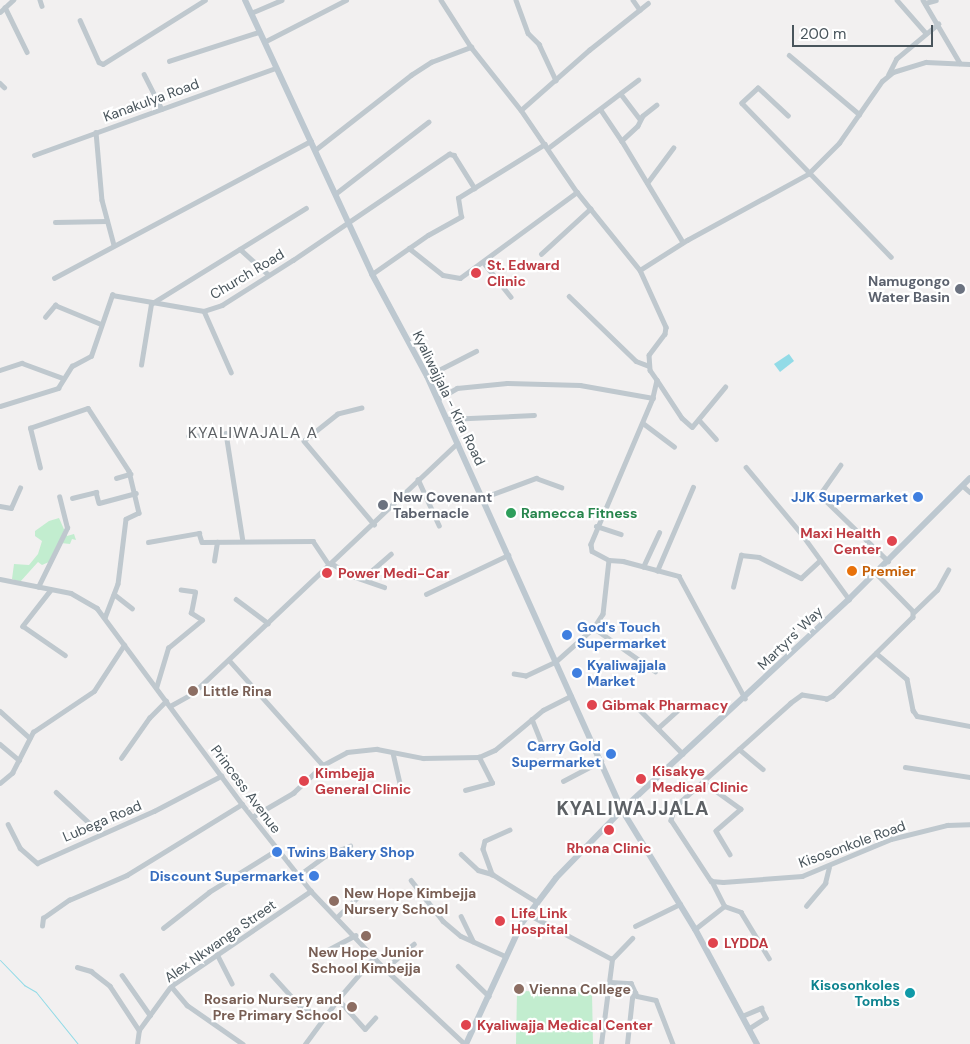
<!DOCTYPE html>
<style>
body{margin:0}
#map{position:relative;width:970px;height:1044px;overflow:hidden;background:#f2f0f0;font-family:"DM Sans",sans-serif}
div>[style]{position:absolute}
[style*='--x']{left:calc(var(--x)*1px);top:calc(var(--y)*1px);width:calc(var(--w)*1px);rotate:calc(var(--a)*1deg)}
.green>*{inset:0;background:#c2edcf}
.water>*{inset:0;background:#92dbe7}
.stream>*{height:1px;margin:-0.5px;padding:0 0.5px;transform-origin:0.5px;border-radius:0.5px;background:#92dbe7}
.street>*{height:4.5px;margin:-2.25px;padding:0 2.25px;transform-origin:2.25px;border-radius:2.25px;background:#bfc8ce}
.secondary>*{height:6px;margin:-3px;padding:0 3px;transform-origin:3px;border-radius:3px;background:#bdc8d0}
.dots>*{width:14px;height:14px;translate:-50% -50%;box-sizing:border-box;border:2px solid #fff;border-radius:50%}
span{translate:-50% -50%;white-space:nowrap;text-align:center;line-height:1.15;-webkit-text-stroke:4.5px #fff;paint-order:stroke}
.street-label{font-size:14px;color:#49555c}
.health-label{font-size:14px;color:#be3a42;font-weight:700}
.left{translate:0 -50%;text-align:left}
.right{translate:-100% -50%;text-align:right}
.worship-label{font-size:14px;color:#5b616d;font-weight:700}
.shop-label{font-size:14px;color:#366cbe;font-weight:700}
.leisure-label{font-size:14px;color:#27864d;font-weight:700}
.food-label{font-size:14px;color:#c56008;font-weight:700}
.education-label{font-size:14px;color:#785e54;font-weight:700}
.culture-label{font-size:14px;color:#0d838f;font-weight:700}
.quarter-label{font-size:16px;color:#5d6165;letter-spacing:1px}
.district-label{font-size:19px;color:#5d6165;font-weight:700;letter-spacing:1px}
.scale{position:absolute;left:792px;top:25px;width:141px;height:22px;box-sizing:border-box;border:2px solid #49555c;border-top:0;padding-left:6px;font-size:15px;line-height:18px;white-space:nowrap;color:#49555c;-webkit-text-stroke:4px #fff;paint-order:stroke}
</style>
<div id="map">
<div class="green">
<i style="clip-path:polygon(59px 518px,67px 536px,74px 534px,76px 540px,72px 539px,70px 544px,61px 543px,49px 562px,42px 565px,38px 562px,20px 582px,12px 579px,14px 564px,29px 565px,38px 554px,42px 541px,35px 536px,35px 531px,49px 521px)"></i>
<i style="clip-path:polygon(517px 991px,592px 992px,593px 1044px,516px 1044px)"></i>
</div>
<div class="water">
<i style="clip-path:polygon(789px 354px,794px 361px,780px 372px,774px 364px)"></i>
</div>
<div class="stream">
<i style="--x:0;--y:960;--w:35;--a:46"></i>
<i style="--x:24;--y:985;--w:14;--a:30"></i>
<i style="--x:36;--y:992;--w:67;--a:51.1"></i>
</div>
<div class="street">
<i style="--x:40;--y:0;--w:6;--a:72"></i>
<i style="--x:441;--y:0;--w:56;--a:57.4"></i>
<i style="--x:471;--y:47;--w:80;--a:51.6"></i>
<i style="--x:521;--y:110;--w:99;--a:55.7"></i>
<i style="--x:577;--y:192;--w:100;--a:51.1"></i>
<i style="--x:640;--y:270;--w:63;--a:65.5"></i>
<i style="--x:666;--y:327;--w:7;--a:98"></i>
<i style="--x:665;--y:334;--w:26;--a:127"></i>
<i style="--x:649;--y:355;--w:15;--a:86"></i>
<i style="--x:650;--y:370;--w:12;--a:55"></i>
<i style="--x:657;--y:380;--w:18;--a:103"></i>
<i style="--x:653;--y:398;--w:159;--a:113"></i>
<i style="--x:591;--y:544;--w:7;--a:82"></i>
<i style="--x:592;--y:551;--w:19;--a:28"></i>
<i style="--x:609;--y:560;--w:54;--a:96.3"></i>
<i style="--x:603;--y:614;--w:17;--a:123"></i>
<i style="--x:594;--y:628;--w:51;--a:138.2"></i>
<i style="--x:556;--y:662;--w:33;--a:155"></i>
<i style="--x:526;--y:676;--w:12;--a:-171"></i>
<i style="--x:516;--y:0;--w:35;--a:70"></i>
<i style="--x:528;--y:33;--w:16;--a:45"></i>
<i style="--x:539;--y:44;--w:40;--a:65"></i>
<i style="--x:633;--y:0;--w:12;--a:55"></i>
<i style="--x:897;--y:0;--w:44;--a:48.7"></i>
<i style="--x:923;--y:0;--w:73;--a:59.6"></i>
<i style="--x:925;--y:3;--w:11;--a:-15"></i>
<i style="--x:5;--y:7;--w:50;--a:63.9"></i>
<i style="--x:0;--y:12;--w:18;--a:-43"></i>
<i style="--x:251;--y:13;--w:33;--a:-23"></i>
<i style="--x:80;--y:20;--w:46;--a:65.7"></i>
<i style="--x:99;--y:62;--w:4;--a:27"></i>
<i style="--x:103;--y:64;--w:120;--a:-32.1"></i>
<i style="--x:264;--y:42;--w:92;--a:-27.1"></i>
<i style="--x:789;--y:55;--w:92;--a:40.1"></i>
<i style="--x:169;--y:61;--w:95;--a:-17.9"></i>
<i style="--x:144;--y:74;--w:39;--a:63"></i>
<i style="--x:888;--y:75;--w:18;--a:-63"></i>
<i style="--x:896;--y:59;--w:55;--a:-39.8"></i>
<i style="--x:0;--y:83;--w:6;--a:45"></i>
<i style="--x:621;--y:94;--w:31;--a:53"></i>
<i style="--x:657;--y:105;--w:18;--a:142"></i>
<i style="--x:643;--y:116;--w:11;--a:117"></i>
<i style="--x:638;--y:126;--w:22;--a:137"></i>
<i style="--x:622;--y:141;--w:118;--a:58.9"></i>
<i style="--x:521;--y:110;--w:91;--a:-41.4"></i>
<i style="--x:589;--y:50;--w:75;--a:-38.5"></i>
<i style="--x:601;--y:110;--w:37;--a:56"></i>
<i style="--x:788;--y:116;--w:41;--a:-137"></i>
<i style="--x:758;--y:88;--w:22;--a:137"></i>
<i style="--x:742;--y:103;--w:214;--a:45.9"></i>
<i style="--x:96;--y:132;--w:68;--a:85"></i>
<i style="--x:102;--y:200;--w:47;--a:75.1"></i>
<i style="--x:548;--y:148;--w:113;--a:-37.1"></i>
<i style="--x:315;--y:150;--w:122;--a:-38"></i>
<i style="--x:411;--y:75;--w:24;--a:-33"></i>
<i style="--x:431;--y:62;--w:43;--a:-20.6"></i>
<i style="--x:34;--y:155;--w:257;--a:-19.8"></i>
<i style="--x:647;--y:183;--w:44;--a:-53.4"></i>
<i style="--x:335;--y:194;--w:118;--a:-37.7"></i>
<i style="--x:55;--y:222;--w:52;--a:-1.1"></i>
<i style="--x:409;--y:248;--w:43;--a:38.5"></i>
<i style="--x:443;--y:275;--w:17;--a:10"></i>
<i style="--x:460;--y:278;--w:145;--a:-36.3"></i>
<i style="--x:240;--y:249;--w:38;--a:42"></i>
<i style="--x:541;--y:254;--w:67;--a:-42.6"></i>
<i style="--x:484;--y:263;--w:43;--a:51.5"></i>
<i style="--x:640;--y:270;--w:56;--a:-32.6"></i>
<i style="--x:687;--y:240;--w:138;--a:-28.6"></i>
<i style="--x:808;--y:174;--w:44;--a:-45"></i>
<i style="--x:839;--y:143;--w:75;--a:-55.3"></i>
<i style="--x:882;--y:81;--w:14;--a:-39"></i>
<i style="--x:893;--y:72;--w:34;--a:-17"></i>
<i style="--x:926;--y:62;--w:44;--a:2.6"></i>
<i style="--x:372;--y:274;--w:68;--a:-34.9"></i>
<i style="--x:428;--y:235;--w:38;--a:-29"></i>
<i style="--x:461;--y:217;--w:19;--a:-99"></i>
<i style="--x:458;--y:198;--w:102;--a:-31.8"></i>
<i style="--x:54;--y:278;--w:291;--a:-28.1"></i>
<i style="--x:569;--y:296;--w:93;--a:44.1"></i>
<i style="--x:636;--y:361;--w:14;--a:21"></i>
<i style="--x:204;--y:311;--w:67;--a:66.1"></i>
<i style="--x:45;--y:317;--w:16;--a:-50"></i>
<i style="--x:55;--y:305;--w:50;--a:22.4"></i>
<i style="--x:141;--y:365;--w:62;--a:-80.7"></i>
<i style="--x:151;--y:304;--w:182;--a:-31.8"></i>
<i style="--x:0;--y:370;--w:23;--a:-18"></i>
<i style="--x:22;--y:363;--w:44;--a:20.1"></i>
<i style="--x:427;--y:376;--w:55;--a:-27"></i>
<i style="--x:657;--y:380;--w:45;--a:56.7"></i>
<i style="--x:682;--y:418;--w:13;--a:42"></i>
<i style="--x:692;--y:427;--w:52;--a:-50.5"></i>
<i style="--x:438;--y:399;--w:22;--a:-30"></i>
<i style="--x:457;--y:388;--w:50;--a:-5.7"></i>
<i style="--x:507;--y:383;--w:73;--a:1.6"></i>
<i style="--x:580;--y:385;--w:74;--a:10.1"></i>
<i style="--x:0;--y:406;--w:61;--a:-17.2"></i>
<i style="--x:58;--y:388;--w:26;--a:-58"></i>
<i style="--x:72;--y:366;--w:21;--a:-28"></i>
<i style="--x:91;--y:356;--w:65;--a:-71"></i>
<i style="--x:112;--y:295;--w:93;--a:9.9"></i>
<i style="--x:204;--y:311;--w:19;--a:-18"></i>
<i style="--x:222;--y:305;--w:84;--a:-32.4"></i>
<i style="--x:293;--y:260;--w:189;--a:-34.2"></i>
<i style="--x:449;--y:154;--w:5;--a:11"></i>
<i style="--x:454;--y:155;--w:39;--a:58"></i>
<i style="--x:362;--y:408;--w:25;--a:166"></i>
<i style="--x:338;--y:414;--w:43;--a:141.5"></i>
<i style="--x:304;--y:441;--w:109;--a:49.9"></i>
<i style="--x:447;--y:419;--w:87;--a:-2.6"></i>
<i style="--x:700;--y:421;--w:24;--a:48"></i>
<i style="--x:643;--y:423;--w:39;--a:37"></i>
<i style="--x:226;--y:433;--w:109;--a:81.1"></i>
<i style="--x:188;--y:436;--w:63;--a:-2.7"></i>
<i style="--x:841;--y:465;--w:37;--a:125"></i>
<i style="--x:820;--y:495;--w:95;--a:44.1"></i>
<i style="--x:746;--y:467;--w:86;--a:50.2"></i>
<i style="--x:801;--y:533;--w:82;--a:54"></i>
<i style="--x:40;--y:468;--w:41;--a:-104"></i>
<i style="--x:30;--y:428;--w:61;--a:-19"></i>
<i style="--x:88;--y:408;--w:75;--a:56.9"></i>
<i style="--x:129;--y:471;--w:43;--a:76.6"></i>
<i style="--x:139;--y:513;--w:14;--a:155"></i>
<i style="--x:126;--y:519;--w:65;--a:97"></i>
<i style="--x:118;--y:584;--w:36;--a:111"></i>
<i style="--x:116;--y:478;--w:15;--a:-16"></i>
<i style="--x:418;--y:479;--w:51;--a:65.5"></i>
<i style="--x:963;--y:486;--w:9;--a:41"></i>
<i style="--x:72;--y:498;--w:25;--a:-14"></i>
<i style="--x:96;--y:492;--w:11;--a:75"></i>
<i style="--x:99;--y:503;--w:38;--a:-15"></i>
<i style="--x:482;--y:498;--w:58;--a:-20.3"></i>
<i style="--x:536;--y:478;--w:27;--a:20"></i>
<i style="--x:0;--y:506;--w:11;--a:10"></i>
<i style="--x:11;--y:508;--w:22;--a:-66"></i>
<i style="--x:596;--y:526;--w:26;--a:18"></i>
<i style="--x:148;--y:542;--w:52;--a:-10"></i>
<i style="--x:199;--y:533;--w:9;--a:72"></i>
<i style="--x:202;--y:542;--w:111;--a:-0.5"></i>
<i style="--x:313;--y:541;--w:29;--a:56"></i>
<i style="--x:609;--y:560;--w:14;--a:4"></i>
<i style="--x:623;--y:561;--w:58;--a:15"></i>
<i style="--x:679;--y:576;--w:139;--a:61.6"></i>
<i style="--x:214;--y:561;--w:19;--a:-81"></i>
<i style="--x:331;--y:563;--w:25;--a:32"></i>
<i style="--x:352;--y:576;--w:34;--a:19"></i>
<i style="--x:643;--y:567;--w:38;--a:-65"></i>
<i style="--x:657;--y:571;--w:91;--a:-66.8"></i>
<i style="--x:876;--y:573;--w:53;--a:45.8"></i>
<i style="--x:913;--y:611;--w:6;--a:90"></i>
<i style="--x:913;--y:617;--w:112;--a:135.4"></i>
<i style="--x:833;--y:696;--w:7;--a:153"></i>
<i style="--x:827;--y:699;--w:25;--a:-171"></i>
<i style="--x:802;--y:695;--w:14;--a:144"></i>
<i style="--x:791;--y:703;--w:156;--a:138.1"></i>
<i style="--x:675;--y:807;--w:14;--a:107"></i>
<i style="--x:671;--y:820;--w:73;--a:56.7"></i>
<i style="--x:711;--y:881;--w:12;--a:5"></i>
<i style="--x:723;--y:882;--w:79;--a:-4.3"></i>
<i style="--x:802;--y:876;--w:96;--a:-22.6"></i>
<i style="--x:891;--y:839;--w:58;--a:-14"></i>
<i style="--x:947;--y:825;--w:23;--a:-2"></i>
<i style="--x:0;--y:579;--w:72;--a:11.2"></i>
<i style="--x:71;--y:593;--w:30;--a:30"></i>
<i style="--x:97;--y:608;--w:244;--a:53.5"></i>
<i style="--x:242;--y:804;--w:111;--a:51.6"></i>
<i style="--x:311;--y:891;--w:108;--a:46.5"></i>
<i style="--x:385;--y:969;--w:110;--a:43.2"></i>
<i style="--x:362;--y:579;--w:38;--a:-41"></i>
<i style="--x:38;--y:587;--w:66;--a:-63.8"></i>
<i style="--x:67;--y:528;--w:32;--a:-104"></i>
<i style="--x:733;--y:587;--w:33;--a:-76"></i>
<i style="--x:741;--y:555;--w:18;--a:6"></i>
<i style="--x:759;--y:557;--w:47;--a:26.6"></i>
<i style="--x:801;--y:578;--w:26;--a:-43"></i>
<i style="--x:51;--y:590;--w:46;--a:127.9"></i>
<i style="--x:23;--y:626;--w:51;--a:34.6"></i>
<i style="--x:114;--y:594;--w:23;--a:38"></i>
<i style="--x:426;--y:594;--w:91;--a:-25.4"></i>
<i style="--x:236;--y:599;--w:40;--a:37"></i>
<i style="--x:914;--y:612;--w:32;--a:-44"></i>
<i style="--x:937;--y:590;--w:23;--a:-61"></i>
<i style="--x:594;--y:628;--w:75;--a:35.2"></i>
<i style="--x:876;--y:653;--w:40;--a:40"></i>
<i style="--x:907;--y:679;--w:32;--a:79"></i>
<i style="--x:913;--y:710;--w:7;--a:56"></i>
<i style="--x:917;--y:716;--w:54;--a:10.7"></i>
<i style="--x:229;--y:660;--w:141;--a:48.2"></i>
<i style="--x:156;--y:688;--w:42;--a:-73.3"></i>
<i style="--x:168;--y:648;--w:44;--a:-39.5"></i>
<i style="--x:202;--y:620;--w:13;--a:-148"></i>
<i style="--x:191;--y:613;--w:21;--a:-79"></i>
<i style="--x:195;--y:592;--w:14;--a:-172"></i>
<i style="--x:170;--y:706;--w:25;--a:-29"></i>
<i style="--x:192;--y:694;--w:365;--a:-43.4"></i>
<i style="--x:638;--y:708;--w:64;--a:45.6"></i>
<i style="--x:0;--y:711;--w:40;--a:42"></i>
<i style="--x:532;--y:719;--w:32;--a:68"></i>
<i style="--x:658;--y:728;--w:36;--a:-42"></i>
<i style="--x:0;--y:744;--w:25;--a:40"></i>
<i style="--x:739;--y:749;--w:31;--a:40"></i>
<i style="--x:393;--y:753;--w:36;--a:77"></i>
<i style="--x:121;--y:758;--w:49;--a:-55"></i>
<i style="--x:149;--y:718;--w:24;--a:-45"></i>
<i style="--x:905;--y:767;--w:66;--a:8.7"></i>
<i style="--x:563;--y:781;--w:43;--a:-27.8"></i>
<i style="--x:0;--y:783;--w:16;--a:-40"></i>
<i style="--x:12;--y:773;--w:46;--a:-62.9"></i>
<i style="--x:33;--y:732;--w:73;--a:-33.9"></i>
<i style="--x:94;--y:691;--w:55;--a:-56.9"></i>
<i style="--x:705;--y:783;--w:44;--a:35.8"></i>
<i style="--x:741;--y:809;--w:33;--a:139"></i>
<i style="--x:716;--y:831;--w:27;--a:59"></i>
<i style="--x:465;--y:790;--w:28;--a:-15"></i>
<i style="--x:492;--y:783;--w:29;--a:-117"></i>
<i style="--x:56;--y:792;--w:60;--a:43"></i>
<i style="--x:252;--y:817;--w:48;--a:-30.3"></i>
<i style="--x:293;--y:793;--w:41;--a:-43"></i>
<i style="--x:323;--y:765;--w:27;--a:-28"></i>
<i style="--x:347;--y:752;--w:30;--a:-6"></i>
<i style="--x:377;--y:749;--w:47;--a:11.1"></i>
<i style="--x:423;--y:758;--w:56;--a:-1"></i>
<i style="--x:479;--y:757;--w:17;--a:-24"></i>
<i style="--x:495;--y:750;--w:62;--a:-39.8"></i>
<i style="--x:543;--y:710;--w:31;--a:-27"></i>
<i style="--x:8;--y:824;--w:27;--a:63"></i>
<i style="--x:20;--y:848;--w:23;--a:41"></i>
<i style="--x:37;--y:863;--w:128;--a:-24"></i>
<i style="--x:154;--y:811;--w:76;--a:-27.6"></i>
<i style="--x:510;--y:830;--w:27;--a:156"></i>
<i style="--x:485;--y:841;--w:8;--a:104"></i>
<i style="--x:483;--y:849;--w:27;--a:70"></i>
<i style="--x:492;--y:874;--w:53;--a:31.9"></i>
<i style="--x:461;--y:854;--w:23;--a:43"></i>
<i style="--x:478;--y:870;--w:15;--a:16"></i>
<i style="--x:299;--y:875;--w:32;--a:-36"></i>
<i style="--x:325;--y:856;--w:27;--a:-22"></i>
<i style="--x:411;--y:880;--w:52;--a:52"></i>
<i style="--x:443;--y:921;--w:23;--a:40"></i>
<i style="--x:461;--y:936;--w:48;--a:24.4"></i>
<i style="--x:724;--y:906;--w:18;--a:19"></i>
<i style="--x:741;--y:912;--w:54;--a:58.7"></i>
<i style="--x:806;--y:906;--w:30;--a:-50"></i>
<i style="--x:825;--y:883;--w:16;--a:-76"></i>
<i style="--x:528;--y:914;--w:95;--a:28.2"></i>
<i style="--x:461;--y:916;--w:28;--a:64"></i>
<i style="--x:337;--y:917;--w:28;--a:-44"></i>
<i style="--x:42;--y:926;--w:8;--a:-83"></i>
<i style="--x:43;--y:918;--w:32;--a:-35"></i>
<i style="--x:69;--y:900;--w:63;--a:-23.3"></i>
<i style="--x:127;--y:875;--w:135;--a:-31.7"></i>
<i style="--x:635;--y:926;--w:50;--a:-26.1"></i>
<i style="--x:163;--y:928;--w:58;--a:-38"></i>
<i style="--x:209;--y:892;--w:81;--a:-31.9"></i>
<i style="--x:695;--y:929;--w:37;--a:-38"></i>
<i style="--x:724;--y:906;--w:28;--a:-117"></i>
<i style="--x:217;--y:954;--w:33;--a:63"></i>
<i style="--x:320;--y:954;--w:40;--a:-28"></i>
<i style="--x:458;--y:966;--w:43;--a:44.1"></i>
<i style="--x:77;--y:967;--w:15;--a:16"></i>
<i style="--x:91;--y:971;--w:24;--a:38"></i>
<i style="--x:110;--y:986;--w:53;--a:56.6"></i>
<i style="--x:385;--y:969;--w:38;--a:-41"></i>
<i style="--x:122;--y:975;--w:49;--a:55"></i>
<i style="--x:272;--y:975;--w:43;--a:47.8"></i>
<i style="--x:301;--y:1007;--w:25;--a:23"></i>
<i style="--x:610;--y:982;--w:21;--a:3"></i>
<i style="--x:631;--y:983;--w:14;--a:65"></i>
<i style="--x:637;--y:996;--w:19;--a:12"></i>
<i style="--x:656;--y:1000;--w:47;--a:68.9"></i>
<i style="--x:171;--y:986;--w:25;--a:50"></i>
<i style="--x:187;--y:1005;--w:68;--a:34.9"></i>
<i style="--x:338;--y:999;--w:40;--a:48"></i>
<i style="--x:365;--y:1029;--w:15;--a:-48"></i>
<i style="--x:742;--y:1016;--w:21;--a:-23"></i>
<i style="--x:761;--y:1008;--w:11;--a:63"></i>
<i style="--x:766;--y:1018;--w:20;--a:147"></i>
<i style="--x:137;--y:1044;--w:14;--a:-82"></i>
<i style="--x:139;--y:1030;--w:54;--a:-54"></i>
<i style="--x:171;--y:986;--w:169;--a:-34.2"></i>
<i style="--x:305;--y:1044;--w:56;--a:-53.7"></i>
<i style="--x:338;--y:999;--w:55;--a:-49.4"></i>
<i style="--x:601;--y:1044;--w:86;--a:-82.6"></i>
<i style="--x:612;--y:959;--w:29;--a:-46"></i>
<i style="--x:627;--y:1044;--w:46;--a:-83.8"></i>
<i style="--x:632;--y:998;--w:6;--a:-59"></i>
</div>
<div class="secondary">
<i style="--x:245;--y:0;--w:302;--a:65.1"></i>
<i style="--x:372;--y:274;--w:116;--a:61.7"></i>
<i style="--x:427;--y:376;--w:476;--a:65.8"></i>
<i style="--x:622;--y:810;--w:140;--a:58.5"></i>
<i style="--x:695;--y:929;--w:131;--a:61.7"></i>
<i style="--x:466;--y:1044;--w:133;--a:-65.2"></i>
<i style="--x:522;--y:923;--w:56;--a:-52.9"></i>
<i style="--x:556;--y:878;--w:95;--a:-45.9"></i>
<i style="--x:622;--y:810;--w:310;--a:-42.9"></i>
<i style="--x:849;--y:599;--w:171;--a:-45"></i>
</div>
<div class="dots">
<i style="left:476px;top:273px;background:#e0444e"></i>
<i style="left:960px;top:289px;background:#6b7280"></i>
<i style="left:918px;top:497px;background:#3f7fe0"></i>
<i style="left:383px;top:505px;background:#6b7280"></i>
<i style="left:511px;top:513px;background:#2e9e5b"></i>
<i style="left:892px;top:541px;background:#e0444e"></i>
<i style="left:852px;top:571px;background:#e8710a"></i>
<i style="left:327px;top:573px;background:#e0444e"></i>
<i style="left:567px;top:635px;background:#3f7fe0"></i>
<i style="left:577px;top:673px;background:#3f7fe0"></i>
<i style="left:193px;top:691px;background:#8d6e63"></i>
<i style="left:592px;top:705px;background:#e0444e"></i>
<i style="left:611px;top:754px;background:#3f7fe0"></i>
<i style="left:641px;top:779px;background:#e0444e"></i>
<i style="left:304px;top:781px;background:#e0444e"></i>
<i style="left:609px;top:830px;background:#e0444e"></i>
<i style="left:277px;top:852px;background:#3f7fe0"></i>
<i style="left:314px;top:876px;background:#3f7fe0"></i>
<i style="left:334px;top:901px;background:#8d6e63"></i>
<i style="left:500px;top:921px;background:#e0444e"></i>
<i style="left:366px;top:936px;background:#8d6e63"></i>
<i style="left:713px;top:943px;background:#e0444e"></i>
<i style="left:519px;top:989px;background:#8d6e63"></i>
<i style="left:910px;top:993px;background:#0f9aa8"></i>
<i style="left:352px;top:1007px;background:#8d6e63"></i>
<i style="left:466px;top:1025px;background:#e0444e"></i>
</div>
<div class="street-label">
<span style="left:151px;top:100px;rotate:-20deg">Kanakulya Road</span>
<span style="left:247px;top:274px;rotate:-31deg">Church Road</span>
<span style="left:449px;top:398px;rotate:64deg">Kyaliwajjala - Kira Road</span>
<span style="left:790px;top:638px;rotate:-44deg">Martyrs' Way</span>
<span style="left:246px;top:789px;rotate:53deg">Princess Avenue</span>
<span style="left:102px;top:821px;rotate:-23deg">Lubega Road</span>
<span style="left:852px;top:844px;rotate:-20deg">Kisosonkole Road</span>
<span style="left:220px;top:941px;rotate:-35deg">Alex Nkwanga Street</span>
</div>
<div class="health-label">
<span class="left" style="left:487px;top:273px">St. Edward<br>Clinic</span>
<span class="right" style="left:881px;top:541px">Maxi Health<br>Center</span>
<span class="left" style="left:338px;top:573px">Power Medi-Car</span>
<span class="left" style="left:602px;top:705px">Gibmak Pharmacy</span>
<span class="left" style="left:652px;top:779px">Kisakye<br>Medical Clinic</span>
<span class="left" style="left:315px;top:781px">Kimbejja<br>General Clinic</span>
<span style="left:609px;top:848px">Rhona Clinic</span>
<span class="left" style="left:511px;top:921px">Life Link<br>Hospital</span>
<span class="left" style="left:724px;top:943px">LYDDA</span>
<span class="left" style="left:477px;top:1025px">Kyaliwajja Medical Center</span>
</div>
<div class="worship-label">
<span class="right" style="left:950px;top:289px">Namugongo<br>Water Basin</span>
<span class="left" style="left:393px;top:505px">New Covenant<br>Tabernacle</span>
</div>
<div class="shop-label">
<span class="right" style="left:908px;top:497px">JJK Supermarket</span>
<span class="left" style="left:577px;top:635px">God's Touch<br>Supermarket</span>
<span class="left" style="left:587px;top:673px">Kyaliwajjala<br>Market</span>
<span class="right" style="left:601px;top:754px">Carry Gold<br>Supermarket</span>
<span class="left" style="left:287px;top:852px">Twins Bakery Shop</span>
<span class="right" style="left:304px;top:876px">Discount Supermarket</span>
</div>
<div class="leisure-label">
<span class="left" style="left:521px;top:513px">Ramecca Fitness</span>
</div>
<div class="food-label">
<span class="left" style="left:862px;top:571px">Premier</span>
</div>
<div class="education-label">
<span class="left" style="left:203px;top:691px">Little Rina</span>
<span class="left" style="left:344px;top:901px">New Hope Kimbejja<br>Nursery School</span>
<span style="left:366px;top:960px">New Hope Junior<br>School Kimbejja</span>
<span class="left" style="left:529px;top:989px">Vienna College</span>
<span class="right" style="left:342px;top:1007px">Rosario Nursery and<br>Pre Primary School</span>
</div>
<div class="culture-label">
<span class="right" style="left:900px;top:993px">Kisosonkoles<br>Tombs</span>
</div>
<div class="quarter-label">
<span style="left:253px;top:433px">KYALIWAJALA A</span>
</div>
<div class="district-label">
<span style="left:633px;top:809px">KYALIWAJJALA</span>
</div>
<div class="scale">200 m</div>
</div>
